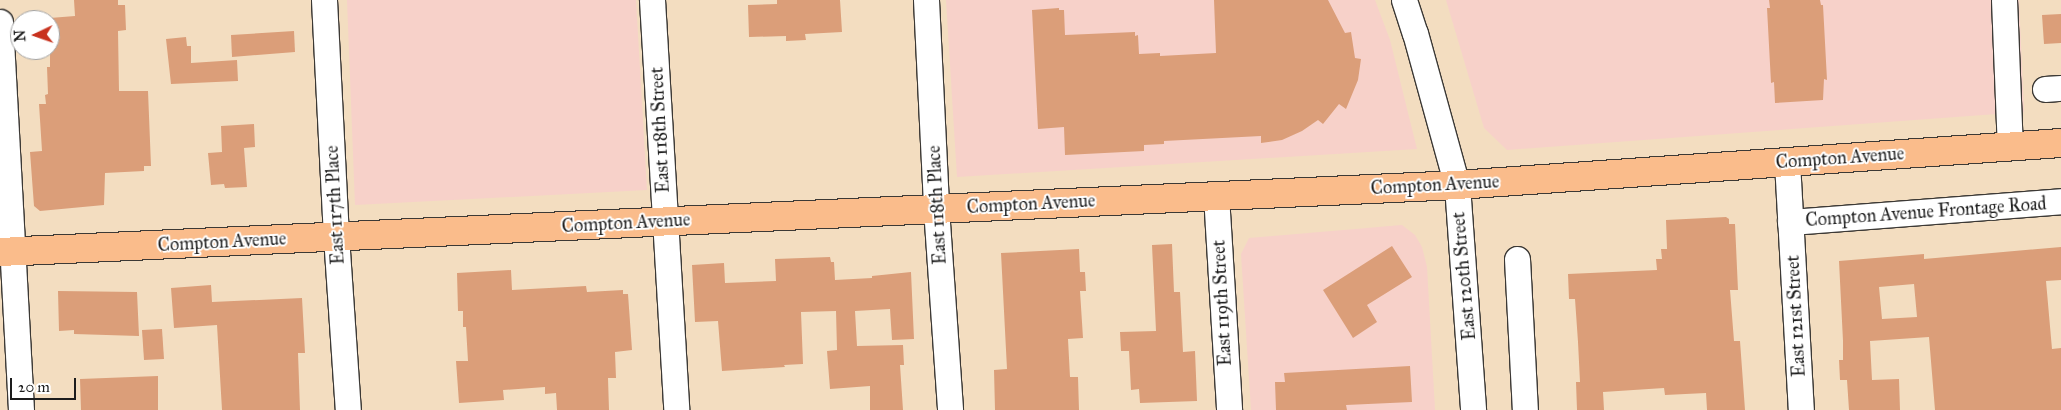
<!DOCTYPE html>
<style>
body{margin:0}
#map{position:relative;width:2061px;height:410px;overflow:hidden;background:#f3ddc0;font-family:"IM FELL Great Primer",serif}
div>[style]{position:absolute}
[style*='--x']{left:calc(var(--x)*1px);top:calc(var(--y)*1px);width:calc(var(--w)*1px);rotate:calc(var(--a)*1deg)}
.built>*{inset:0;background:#f7d1c9}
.building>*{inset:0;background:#db9e79}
.roads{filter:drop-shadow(1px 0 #3c3935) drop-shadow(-1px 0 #3c3935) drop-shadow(0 1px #3c3935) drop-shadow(0 -1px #3c3935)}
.minor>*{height:25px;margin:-12.5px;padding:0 12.5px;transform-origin:12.5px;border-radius:12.5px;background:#fff}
.major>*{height:28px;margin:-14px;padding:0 14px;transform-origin:14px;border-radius:14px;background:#fabc8b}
span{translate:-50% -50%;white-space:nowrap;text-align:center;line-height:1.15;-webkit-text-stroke:4px #fff;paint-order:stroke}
.street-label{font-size:18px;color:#1c1c1c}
.north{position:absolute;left:10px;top:10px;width:50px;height:50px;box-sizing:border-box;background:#fff;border:1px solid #a4a4a4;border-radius:50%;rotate:267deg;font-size:14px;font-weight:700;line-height:20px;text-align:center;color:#1c1c1c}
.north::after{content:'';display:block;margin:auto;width:18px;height:22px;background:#c8321e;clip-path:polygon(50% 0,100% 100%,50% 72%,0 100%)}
.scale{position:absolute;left:10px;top:378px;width:66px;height:22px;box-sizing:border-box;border:2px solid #1c1c1c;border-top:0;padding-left:6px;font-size:15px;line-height:18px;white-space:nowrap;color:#1c1c1c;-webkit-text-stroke:4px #fff;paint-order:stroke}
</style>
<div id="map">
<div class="built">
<i style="clip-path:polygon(347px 0,636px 0,647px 190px,355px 205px)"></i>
<i style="clip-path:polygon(946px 0,1375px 0,1390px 40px,1417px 149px,957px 177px)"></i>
<i style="clip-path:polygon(1446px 0,2019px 0,2024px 112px,1507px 150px,1484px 128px)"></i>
<i style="clip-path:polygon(1402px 225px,1415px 235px,1422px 247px,1427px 267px,1435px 410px,1251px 410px,1241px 254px,1249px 238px)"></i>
</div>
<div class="building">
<i style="clip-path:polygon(74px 0,118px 0,118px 5px,125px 5px,126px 30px,118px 31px,119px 91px,148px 91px,151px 166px,144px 166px,144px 171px,105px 173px,104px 205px,40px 211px,34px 206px,30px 152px,42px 151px,39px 104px,46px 104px,45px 95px,48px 94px,47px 67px,50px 67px,50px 18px,75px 16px)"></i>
<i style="clip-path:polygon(777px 0,840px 0,842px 32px,805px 34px,806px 40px,786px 41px,786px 36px,749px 37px,748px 5px,777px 4px)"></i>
<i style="clip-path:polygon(1214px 0,1328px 0,1345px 33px,1351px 32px,1355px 58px,1361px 59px,1358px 80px,1346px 109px,1339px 104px,1323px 124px,1318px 120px,1302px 131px,1282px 140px,1261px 143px,1261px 136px,1164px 141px,1164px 144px,1144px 145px,1144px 151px,1065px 155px,1064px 127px,1038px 129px,1032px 10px,1059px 8px,1059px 10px,1064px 10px,1065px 35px,1135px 32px,1135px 36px,1138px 35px,1139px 54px,1160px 53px,1160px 56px,1216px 53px)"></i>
<i style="clip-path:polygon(1769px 0,1820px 0,1821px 5px,1823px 5px,1827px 80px,1824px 79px,1823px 100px,1775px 103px,1774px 82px,1771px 83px,1767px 8px,1770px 8px)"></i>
<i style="clip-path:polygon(2061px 14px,2061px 43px,2044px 44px,2042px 15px)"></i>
<i style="clip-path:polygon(294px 31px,295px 52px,232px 57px,231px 35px)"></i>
<i style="clip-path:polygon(186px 37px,187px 46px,191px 46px,191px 63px,237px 60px,238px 81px,171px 84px,166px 39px)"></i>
<i style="clip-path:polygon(254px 124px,255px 147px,244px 148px,247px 187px,225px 188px,224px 184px,211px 185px,208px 153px,222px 152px,221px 126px)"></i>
<i style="clip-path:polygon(1726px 217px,1729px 219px,1729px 224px,1735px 224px,1738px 290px,1730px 290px,1734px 341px,1740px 341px,1745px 410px,1707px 410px,1706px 393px,1665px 395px,1664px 388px,1603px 392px,1604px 410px,1577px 410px,1576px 382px,1580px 382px,1578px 342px,1575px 299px,1569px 299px,1568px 274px,1657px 270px,1656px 259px,1662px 259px,1661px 249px,1667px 249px,1666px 220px)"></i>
<i style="clip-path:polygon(1172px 244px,1174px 292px,1180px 292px,1183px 352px,1195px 351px,1197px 401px,1140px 403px,1139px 389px,1131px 390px,1129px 351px,1121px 351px,1120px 332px,1156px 331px,1152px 245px)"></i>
<i style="clip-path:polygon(1392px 246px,1412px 277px,1367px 305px,1377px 322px,1353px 338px,1323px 290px)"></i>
<i style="clip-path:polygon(evenodd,2061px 247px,2061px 280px,2046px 281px,2052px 349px,2061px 348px,2061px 410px,1935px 410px,1929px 337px,1870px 341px,1872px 380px,1899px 379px,1900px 410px,1849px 410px,1847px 380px,1840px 380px,1839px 360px,1843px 360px,1843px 341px,1839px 261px,1924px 254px,1924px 259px,2061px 247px,1914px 284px,1917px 317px,1882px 319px,1879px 287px,1914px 284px)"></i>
<i style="clip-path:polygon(1079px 249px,1080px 272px,1085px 272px,1086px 291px,1080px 291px,1083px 338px,1068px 339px,1070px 377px,1078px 377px,1079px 410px,995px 410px,994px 370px,1007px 369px,1001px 253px)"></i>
<i style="clip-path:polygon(830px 257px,831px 262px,834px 262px,835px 280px,872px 278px,872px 276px,911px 272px,914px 339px,892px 340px,890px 309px,855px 311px,857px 346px,903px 345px,904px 365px,900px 365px,903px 410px,870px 410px,870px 386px,830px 389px,827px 351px,837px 350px,836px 311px,801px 312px,803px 364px,784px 365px,785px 367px,722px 371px,718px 321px,695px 322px,692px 265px,724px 263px,725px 283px,776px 281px,775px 259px)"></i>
<i style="clip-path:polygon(511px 270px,512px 290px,586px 286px,587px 292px,623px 290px,623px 294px,628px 294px,632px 350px,615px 352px,616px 378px,608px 378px,609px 410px,557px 410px,556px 393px,545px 394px,545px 387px,503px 390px,504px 400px,459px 403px,456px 361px,468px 361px,466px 327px,463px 327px,463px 311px,458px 311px,457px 273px)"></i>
<i style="clip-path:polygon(211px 285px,212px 302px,302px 298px,305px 353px,298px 353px,300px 410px,222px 410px,217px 325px,174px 328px,171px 288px)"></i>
<i style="clip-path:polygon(58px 291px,137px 292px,139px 336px,74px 334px,74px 330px,59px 331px)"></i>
<i style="clip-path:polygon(162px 329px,164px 359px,144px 360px,142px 330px)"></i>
<i style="clip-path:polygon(1410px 366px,1412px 402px,1346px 405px,1347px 410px,1276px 410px,1275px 382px,1285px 382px,1284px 373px)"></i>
<i style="clip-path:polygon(158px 376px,158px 410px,81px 410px,80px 379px)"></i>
</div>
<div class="roads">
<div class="minor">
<i style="--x:324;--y:0;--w:236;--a:87.1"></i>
<i style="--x:336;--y:236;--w:174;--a:86.1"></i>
<i style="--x:652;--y:0;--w:411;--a:86.6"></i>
<i style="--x:926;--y:0;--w:208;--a:87.2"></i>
<i style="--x:936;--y:208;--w:202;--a:86"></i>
<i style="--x:1404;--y:0;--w:35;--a:72"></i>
<i style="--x:1415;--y:33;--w:158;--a:74.6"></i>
<i style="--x:1457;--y:185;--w:226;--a:85.9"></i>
<i style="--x:2004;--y:0;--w:147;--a:87.7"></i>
<i style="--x:0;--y:22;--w:389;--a:86.9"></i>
<i style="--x:2045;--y:89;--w:16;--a:-4"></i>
<i style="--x:1787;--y:162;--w:248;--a:86.8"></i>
<i style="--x:1216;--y:195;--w:215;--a:86.5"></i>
<i style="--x:1790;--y:222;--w:272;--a:-4.4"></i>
<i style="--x:1517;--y:259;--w:151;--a:87"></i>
</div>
<div class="major">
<i style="--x:0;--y:252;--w:1459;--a:-2.63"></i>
<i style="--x:1457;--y:185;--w:605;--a:-3.98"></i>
</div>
</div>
<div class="street-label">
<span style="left:660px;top:130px;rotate:-93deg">East 118th Street</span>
<span style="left:1840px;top:158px;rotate:-4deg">Compton Avenue</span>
<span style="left:1435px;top:185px;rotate:-3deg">Compton Avenue</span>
<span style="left:1031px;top:204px;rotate:-3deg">Compton Avenue</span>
<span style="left:335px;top:205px;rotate:-93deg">East 117th Place</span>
<span style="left:937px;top:205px;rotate:-93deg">East 118th Place</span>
<span style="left:1926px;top:212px;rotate:-4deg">Compton Avenue Frontage Road</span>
<span style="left:626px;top:223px;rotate:-3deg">Compton Avenue</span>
<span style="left:222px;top:242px;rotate:-3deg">Compton Avenue</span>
<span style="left:1464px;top:276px;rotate:-95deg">East 120th Street</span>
<span style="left:1222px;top:303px;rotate:-93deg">East 119th Street</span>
<span style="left:1796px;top:316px;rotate:-93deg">East 121st Street</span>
</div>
<div class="north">N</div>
<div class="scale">20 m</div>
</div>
